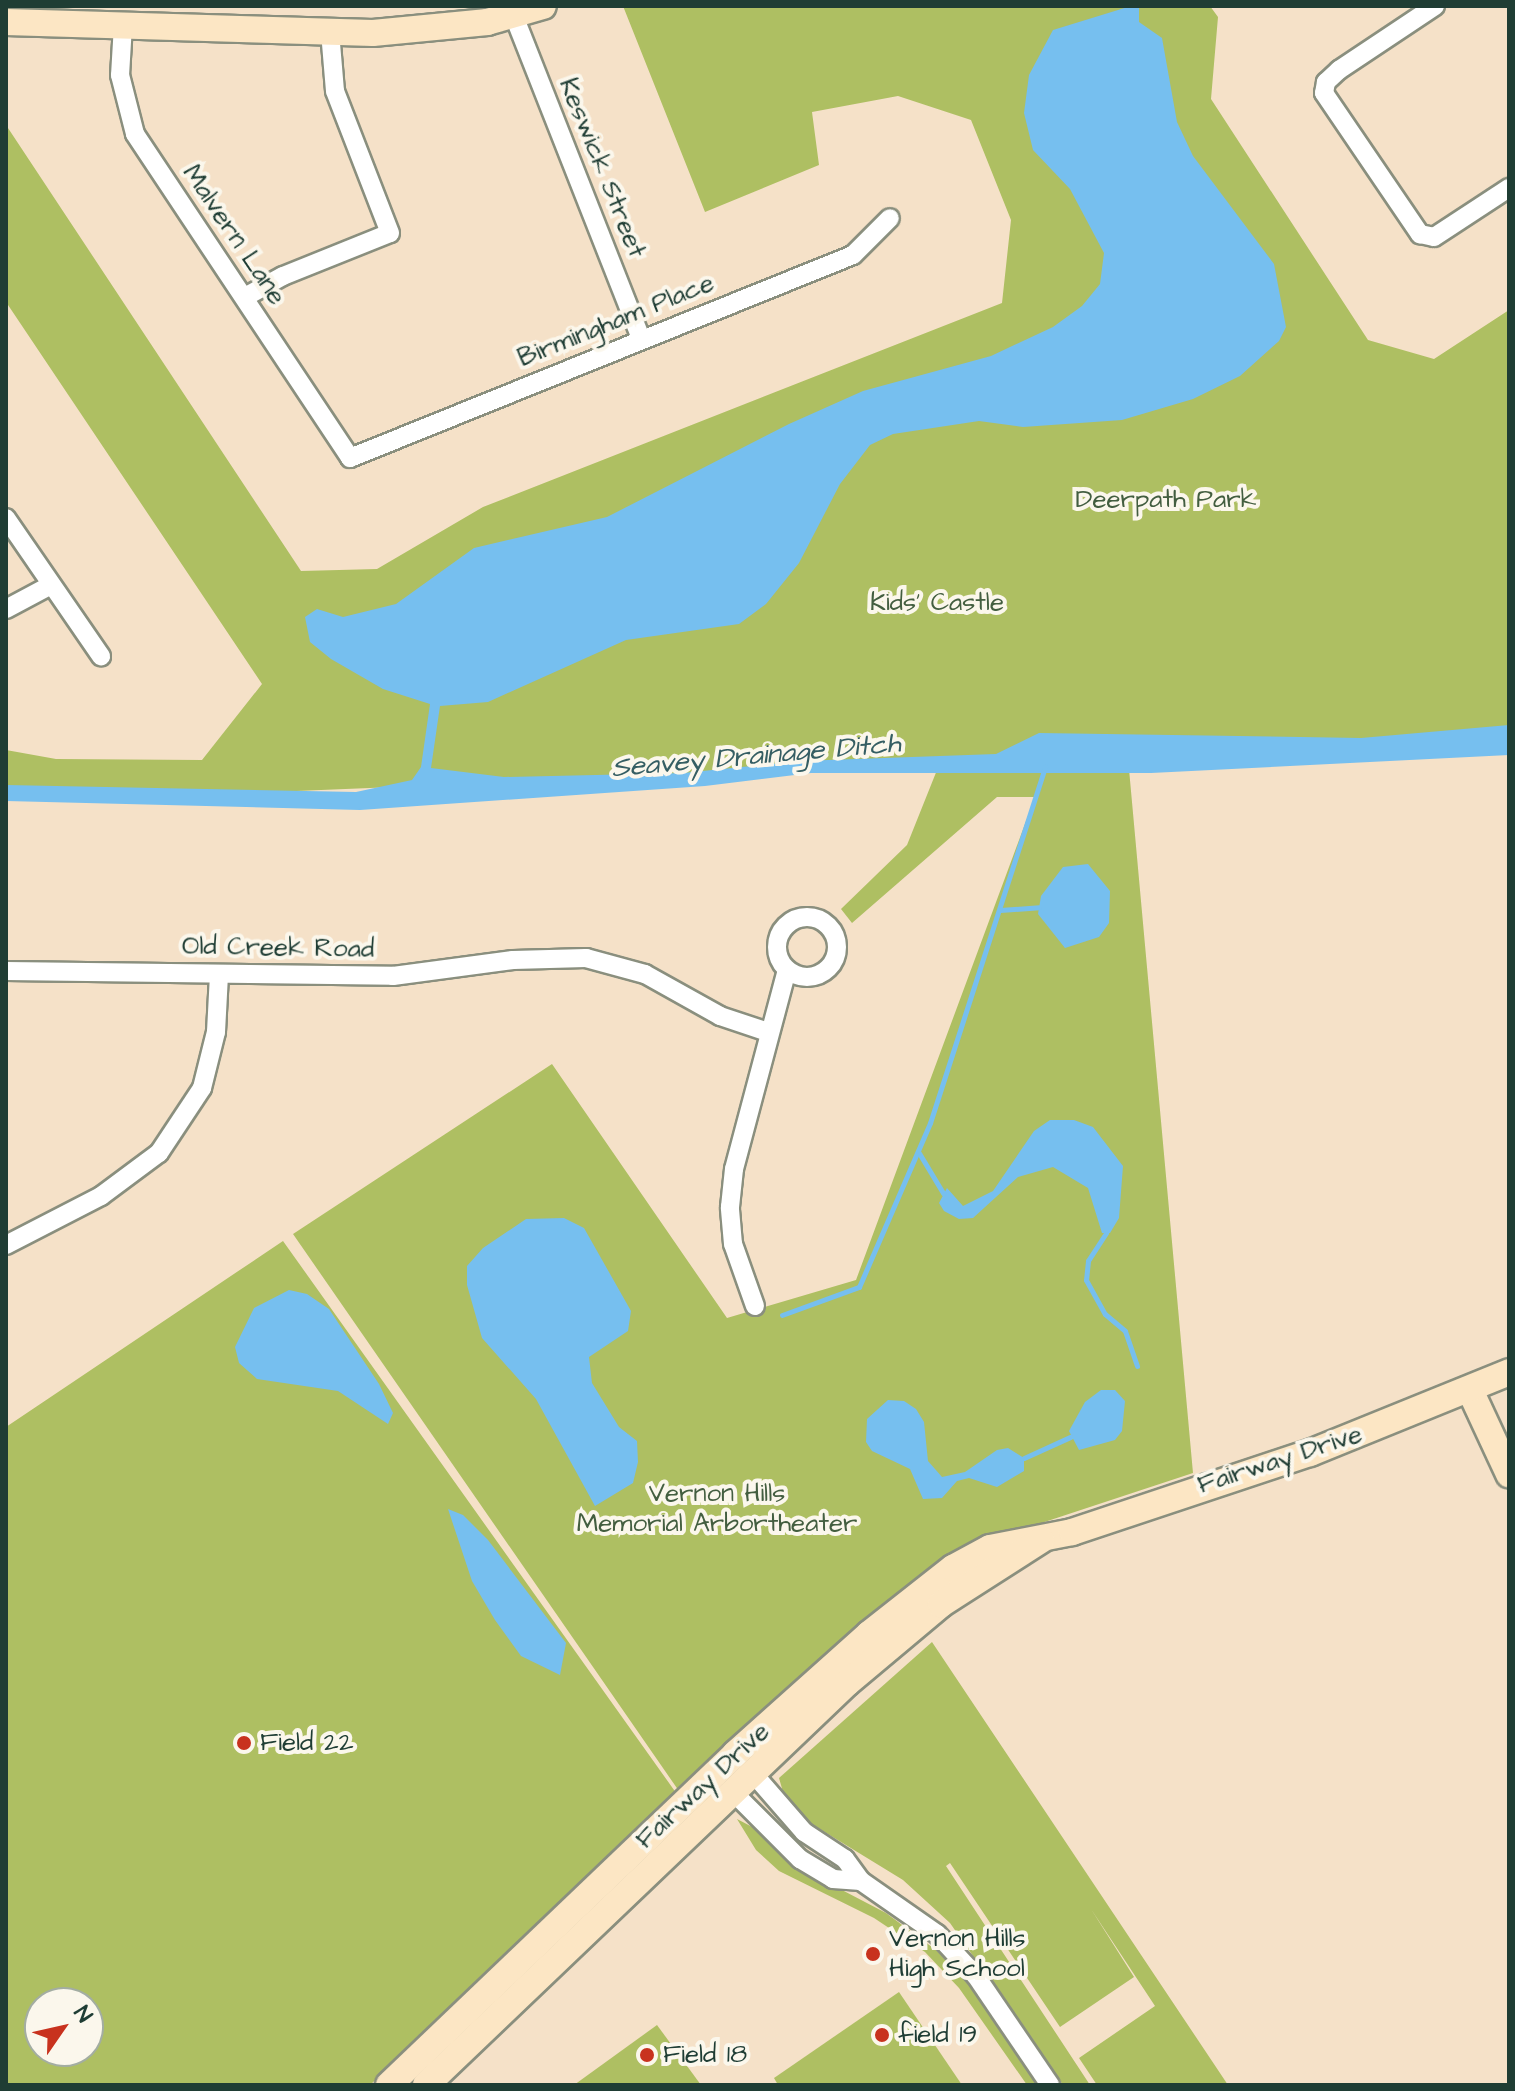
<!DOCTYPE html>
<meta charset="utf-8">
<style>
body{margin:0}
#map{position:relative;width:1515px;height:2091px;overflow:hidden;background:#f5e1c8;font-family:"Architects Daughter",sans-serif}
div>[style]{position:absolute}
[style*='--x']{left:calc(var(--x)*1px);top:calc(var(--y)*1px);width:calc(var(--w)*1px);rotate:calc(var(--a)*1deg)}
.green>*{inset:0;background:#aebf62}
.water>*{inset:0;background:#76bfef}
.stream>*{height:5px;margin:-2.5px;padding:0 2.5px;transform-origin:2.5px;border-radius:2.5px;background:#76bfef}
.roads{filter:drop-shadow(2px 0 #8a8f7e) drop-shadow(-2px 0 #8a8f7e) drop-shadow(0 2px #8a8f7e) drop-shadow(0 -2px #8a8f7e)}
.street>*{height:18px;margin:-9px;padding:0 9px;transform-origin:9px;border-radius:9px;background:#fff}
.street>.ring{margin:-9px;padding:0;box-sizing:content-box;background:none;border:18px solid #fff;border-radius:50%}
.secondary>*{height:26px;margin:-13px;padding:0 13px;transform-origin:13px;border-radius:13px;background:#fce6c4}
.dots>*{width:22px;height:22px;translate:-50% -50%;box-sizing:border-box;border:4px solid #fbf7ec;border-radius:50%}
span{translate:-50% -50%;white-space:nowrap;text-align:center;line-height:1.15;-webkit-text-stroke:8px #fbf7ec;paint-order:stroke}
.street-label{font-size:26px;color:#1f3d34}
.park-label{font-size:26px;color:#435e40}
.poi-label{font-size:26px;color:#1f3d34}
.left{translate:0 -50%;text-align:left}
.water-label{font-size:28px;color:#355e63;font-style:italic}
.frame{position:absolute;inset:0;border:8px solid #1f3d34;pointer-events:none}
.north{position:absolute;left:24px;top:1987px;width:80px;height:80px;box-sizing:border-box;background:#fbf7ec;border:2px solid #a3ada2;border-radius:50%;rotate:56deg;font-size:22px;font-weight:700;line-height:32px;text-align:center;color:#1f3d34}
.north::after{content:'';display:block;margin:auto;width:28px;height:36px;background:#c8321e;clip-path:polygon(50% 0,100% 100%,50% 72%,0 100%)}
</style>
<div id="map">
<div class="green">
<i style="clip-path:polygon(623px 6px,1210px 6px,1218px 17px,1211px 99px,1368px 340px,1434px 359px,1509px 310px,1509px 742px,1128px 758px,1193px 1473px,1002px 1536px,681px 1794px,293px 1234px,552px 1064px,727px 1318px,856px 1280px,1035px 797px,997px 797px,852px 923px,841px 909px,907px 845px,939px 765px,173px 796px,6px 798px,6px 750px,56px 759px,202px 760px,262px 684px,6px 302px,6px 125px,301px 571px,377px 569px,483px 507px,1002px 303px,1011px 220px,971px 120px,898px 96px,812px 112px,819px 165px,705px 212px)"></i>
<i style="clip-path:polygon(evenodd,283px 1241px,679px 1797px,370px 2085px,6px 2085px,6px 1427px,283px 1241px,40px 2003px,88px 2003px,88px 2051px,40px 2051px,40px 2003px)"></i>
<i style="clip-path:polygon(932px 1642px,1228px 2085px,1097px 2085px,1079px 2058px,1155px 2006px,1091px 1909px,1134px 1977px,1060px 2027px,950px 1863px,946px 1866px,1090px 2085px,1063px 2085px,950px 1923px,903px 1880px,810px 1823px,783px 1792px,779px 1778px)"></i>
<i style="clip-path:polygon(737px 1819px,758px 1830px,798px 1867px,886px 1913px,936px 1950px,971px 1987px,1038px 2085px,1027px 2085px,959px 1988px,925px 1952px,874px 1918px,779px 1871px,756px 1850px)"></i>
<i style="clip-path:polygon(899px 1992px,962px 2085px,778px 2085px,774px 2078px)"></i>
<i style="clip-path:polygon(657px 2025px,701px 2085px,574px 2085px)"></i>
</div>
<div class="water">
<i style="clip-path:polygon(1131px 6px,1139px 6px,1139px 22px,1162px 38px,1177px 122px,1193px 156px,1274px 264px,1286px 327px,1279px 341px,1240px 376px,1193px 399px,1122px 420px,1023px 427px,979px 421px,893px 434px,870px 445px,840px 484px,799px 563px,766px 604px,739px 624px,626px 640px,488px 702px,440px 706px,431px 768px,504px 777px,683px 773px,800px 761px,996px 754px,1039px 733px,1361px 738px,1509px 725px,1509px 755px,1151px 773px,811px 773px,705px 786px,360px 810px,6px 801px,6px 785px,356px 792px,412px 780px,421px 767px,430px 704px,383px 689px,331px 659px,310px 642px,305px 617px,317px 609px,343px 617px,396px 604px,474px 548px,607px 517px,789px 424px,863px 391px,991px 356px,1053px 327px,1082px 306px,1100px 284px,1104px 253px,1070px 189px,1033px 150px,1024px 113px,1029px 75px,1053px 30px)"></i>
<i style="clip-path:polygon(1088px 864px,1110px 891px,1109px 923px,1099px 937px,1065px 948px,1038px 914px,1041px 896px,1063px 867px)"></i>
<i style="clip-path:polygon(1050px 1120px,1074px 1120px,1093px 1127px,1123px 1166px,1119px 1218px,1110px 1233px,1102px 1233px,1088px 1188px,1053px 1167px,1018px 1177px,973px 1218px,959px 1219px,944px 1211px,939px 1203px,947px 1188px,963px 1206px,993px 1191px,1034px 1131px)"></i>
<i style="clip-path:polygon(564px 1218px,584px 1228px,631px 1311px,628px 1331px,589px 1357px,592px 1383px,619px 1427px,637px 1441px,638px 1462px,633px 1483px,595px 1506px,536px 1399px,482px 1338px,467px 1285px,467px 1266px,483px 1248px,526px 1219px)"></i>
<i style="clip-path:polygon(289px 1290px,307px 1294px,329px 1309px,379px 1384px,393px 1413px,388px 1424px,338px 1391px,257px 1379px,239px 1363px,235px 1347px,254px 1308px)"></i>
<i style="clip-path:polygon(1101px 1390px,1115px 1390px,1125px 1401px,1122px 1431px,1115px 1440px,1079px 1450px,1069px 1431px,1085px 1402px)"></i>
<i style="clip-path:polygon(888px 1400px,904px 1401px,916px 1409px,924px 1422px,928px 1461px,942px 1477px,965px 1472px,997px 1450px,1008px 1448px,1024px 1458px,1024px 1471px,997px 1487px,969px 1478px,957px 1481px,942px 1498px,923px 1499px,910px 1469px,872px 1451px,866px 1442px,867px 1419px)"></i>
<i style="clip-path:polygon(448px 1509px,463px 1515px,488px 1540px,566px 1643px,560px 1675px,521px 1656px,495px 1620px,472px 1581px)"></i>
</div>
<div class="stream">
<i style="--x:1000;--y:910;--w:39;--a:-4"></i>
<i style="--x:919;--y:1153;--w:47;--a:59"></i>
<i style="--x:1106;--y:1233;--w:33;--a:123"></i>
<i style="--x:1088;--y:1261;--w:19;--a:96"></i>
<i style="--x:1086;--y:1280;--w:39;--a:61"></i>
<i style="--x:1105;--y:1314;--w:26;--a:40"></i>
<i style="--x:1125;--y:1331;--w:37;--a:71"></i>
<i style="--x:782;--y:1315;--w:82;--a:-20"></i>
<i style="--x:859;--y:1287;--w:179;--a:-66.6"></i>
<i style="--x:930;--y:1123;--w:375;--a:-72.1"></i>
<i style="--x:1024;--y:1458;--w:51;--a:-24.5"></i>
</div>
<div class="roads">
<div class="street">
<i style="--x:1435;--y:6;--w:115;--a:146.3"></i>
<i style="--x:1339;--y:70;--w:18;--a:137"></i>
<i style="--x:1326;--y:82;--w:11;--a:100"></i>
<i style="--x:1324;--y:93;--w:171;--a:55.8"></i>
<i style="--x:1420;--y:234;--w:14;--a:12"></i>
<i style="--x:1434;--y:237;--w:90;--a:-33.2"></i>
<i style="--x:514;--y:16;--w:347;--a:68.5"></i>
<i style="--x:123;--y:25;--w:50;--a:93.4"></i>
<i style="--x:120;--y:75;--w:61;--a:75.7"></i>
<i style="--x:135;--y:134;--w:389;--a:56.4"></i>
<i style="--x:350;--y:458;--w:542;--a:-21.98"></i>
<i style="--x:853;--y:255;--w:52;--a:-45"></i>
<i style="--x:245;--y:297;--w:43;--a:-28.9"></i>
<i style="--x:283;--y:276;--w:115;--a:-21.9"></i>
<i style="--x:390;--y:233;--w:152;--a:-111.2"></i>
<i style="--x:335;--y:91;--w:59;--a:-94.8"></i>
<i style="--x:6;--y:518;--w:168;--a:55.5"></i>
<i style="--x:6;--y:609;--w:51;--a:-28.1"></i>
<i class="ring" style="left:777px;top:917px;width:42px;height:42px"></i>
<i style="--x:6;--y:971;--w:387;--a:0.7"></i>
<i style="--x:393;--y:976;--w:121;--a:-7.6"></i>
<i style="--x:513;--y:960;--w:73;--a:-1.6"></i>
<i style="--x:586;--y:958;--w:61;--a:15.2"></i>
<i style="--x:645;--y:974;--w:86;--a:29.2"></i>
<i style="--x:720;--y:1016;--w:51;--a:18.4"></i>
<i style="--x:6;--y:1245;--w:107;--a:-27.3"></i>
<i style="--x:101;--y:1196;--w:72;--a:-36.6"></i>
<i style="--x:159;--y:1153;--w:78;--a:-56.5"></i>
<i style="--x:202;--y:1088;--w:58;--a:-76"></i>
<i style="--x:216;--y:1032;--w:58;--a:-87"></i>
<i style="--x:755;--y:1306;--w:66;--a:-109.5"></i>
<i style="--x:733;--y:1244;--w:37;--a:-95"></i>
<i style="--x:730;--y:1207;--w:38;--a:-84"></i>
<i style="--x:734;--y:1169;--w:206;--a:-75.1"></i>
<i style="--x:751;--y:1771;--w:81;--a:49"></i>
<i style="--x:804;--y:1832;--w:49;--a:33.4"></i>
<i style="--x:845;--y:1859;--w:27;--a:54"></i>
<i style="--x:861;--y:1881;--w:93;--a:34.9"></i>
<i style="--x:937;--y:1934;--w:57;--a:47.1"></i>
<i style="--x:976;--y:1976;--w:132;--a:55.8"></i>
<i style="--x:731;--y:1790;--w:98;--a:45"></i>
<i style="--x:800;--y:1859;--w:39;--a:31"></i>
<i style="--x:833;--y:1879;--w:28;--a:4"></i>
</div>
<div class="secondary">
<i style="--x:6;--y:22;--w:367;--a:1.7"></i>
<i style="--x:373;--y:33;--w:115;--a:-5.5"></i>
<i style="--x:487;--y:22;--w:58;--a:-15.9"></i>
<i style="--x:1470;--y:1390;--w:93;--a:65.1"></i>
<i style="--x:389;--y:2085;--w:479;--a:-43.7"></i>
<i style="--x:735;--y:1754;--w:180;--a:-41.8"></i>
<i style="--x:869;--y:1634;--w:107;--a:-38.2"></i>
<i style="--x:953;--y:1568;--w:42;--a:-28.4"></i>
<i style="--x:990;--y:1548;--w:84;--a:-11"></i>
<i style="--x:1072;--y:1532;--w:251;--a:-18.4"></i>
<i style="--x:1310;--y:1453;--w:215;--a:-22.1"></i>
<i style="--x:426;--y:2085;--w:582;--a:-43.68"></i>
<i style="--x:847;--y:1683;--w:123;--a:-40"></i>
<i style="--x:941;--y:1604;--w:119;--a:-32.6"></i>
</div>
</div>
<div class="dots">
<i style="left:244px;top:1743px;background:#c8321e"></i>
<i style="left:873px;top:1954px;background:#c8321e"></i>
<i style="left:882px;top:2035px;background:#c8321e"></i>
<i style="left:647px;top:2055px;background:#c8321e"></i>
</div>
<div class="street-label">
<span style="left:602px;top:168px;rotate:68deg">Keswick Street</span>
<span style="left:234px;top:235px;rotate:56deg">Malvern Lane</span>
<span style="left:616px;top:321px;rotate:-22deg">Birmingham Place</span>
<span style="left:278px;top:948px;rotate:1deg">Old Creek Road</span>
<span style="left:1280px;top:1460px;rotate:-18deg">Fairway Drive</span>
<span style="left:703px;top:1786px;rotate:-43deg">Fairway Drive</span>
</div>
<div class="park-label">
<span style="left:1166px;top:500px">Deerpath Park</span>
<span style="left:937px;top:603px">Kids’ Castle</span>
<span style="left:717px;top:1509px">Vernon Hills<br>Memorial Arbortheater</span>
</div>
<div class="poi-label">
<span class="left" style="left:260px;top:1743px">Field 22</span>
<span class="left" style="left:889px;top:1954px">Vernon Hills<br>High School</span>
<span class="left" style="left:898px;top:2035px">field 19</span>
<span class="left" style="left:663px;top:2055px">Field 18</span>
</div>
<div class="water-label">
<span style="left:756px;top:756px;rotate:-5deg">Seavey Drainage Ditch</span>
</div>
<div class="frame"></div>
<div class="north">N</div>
</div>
